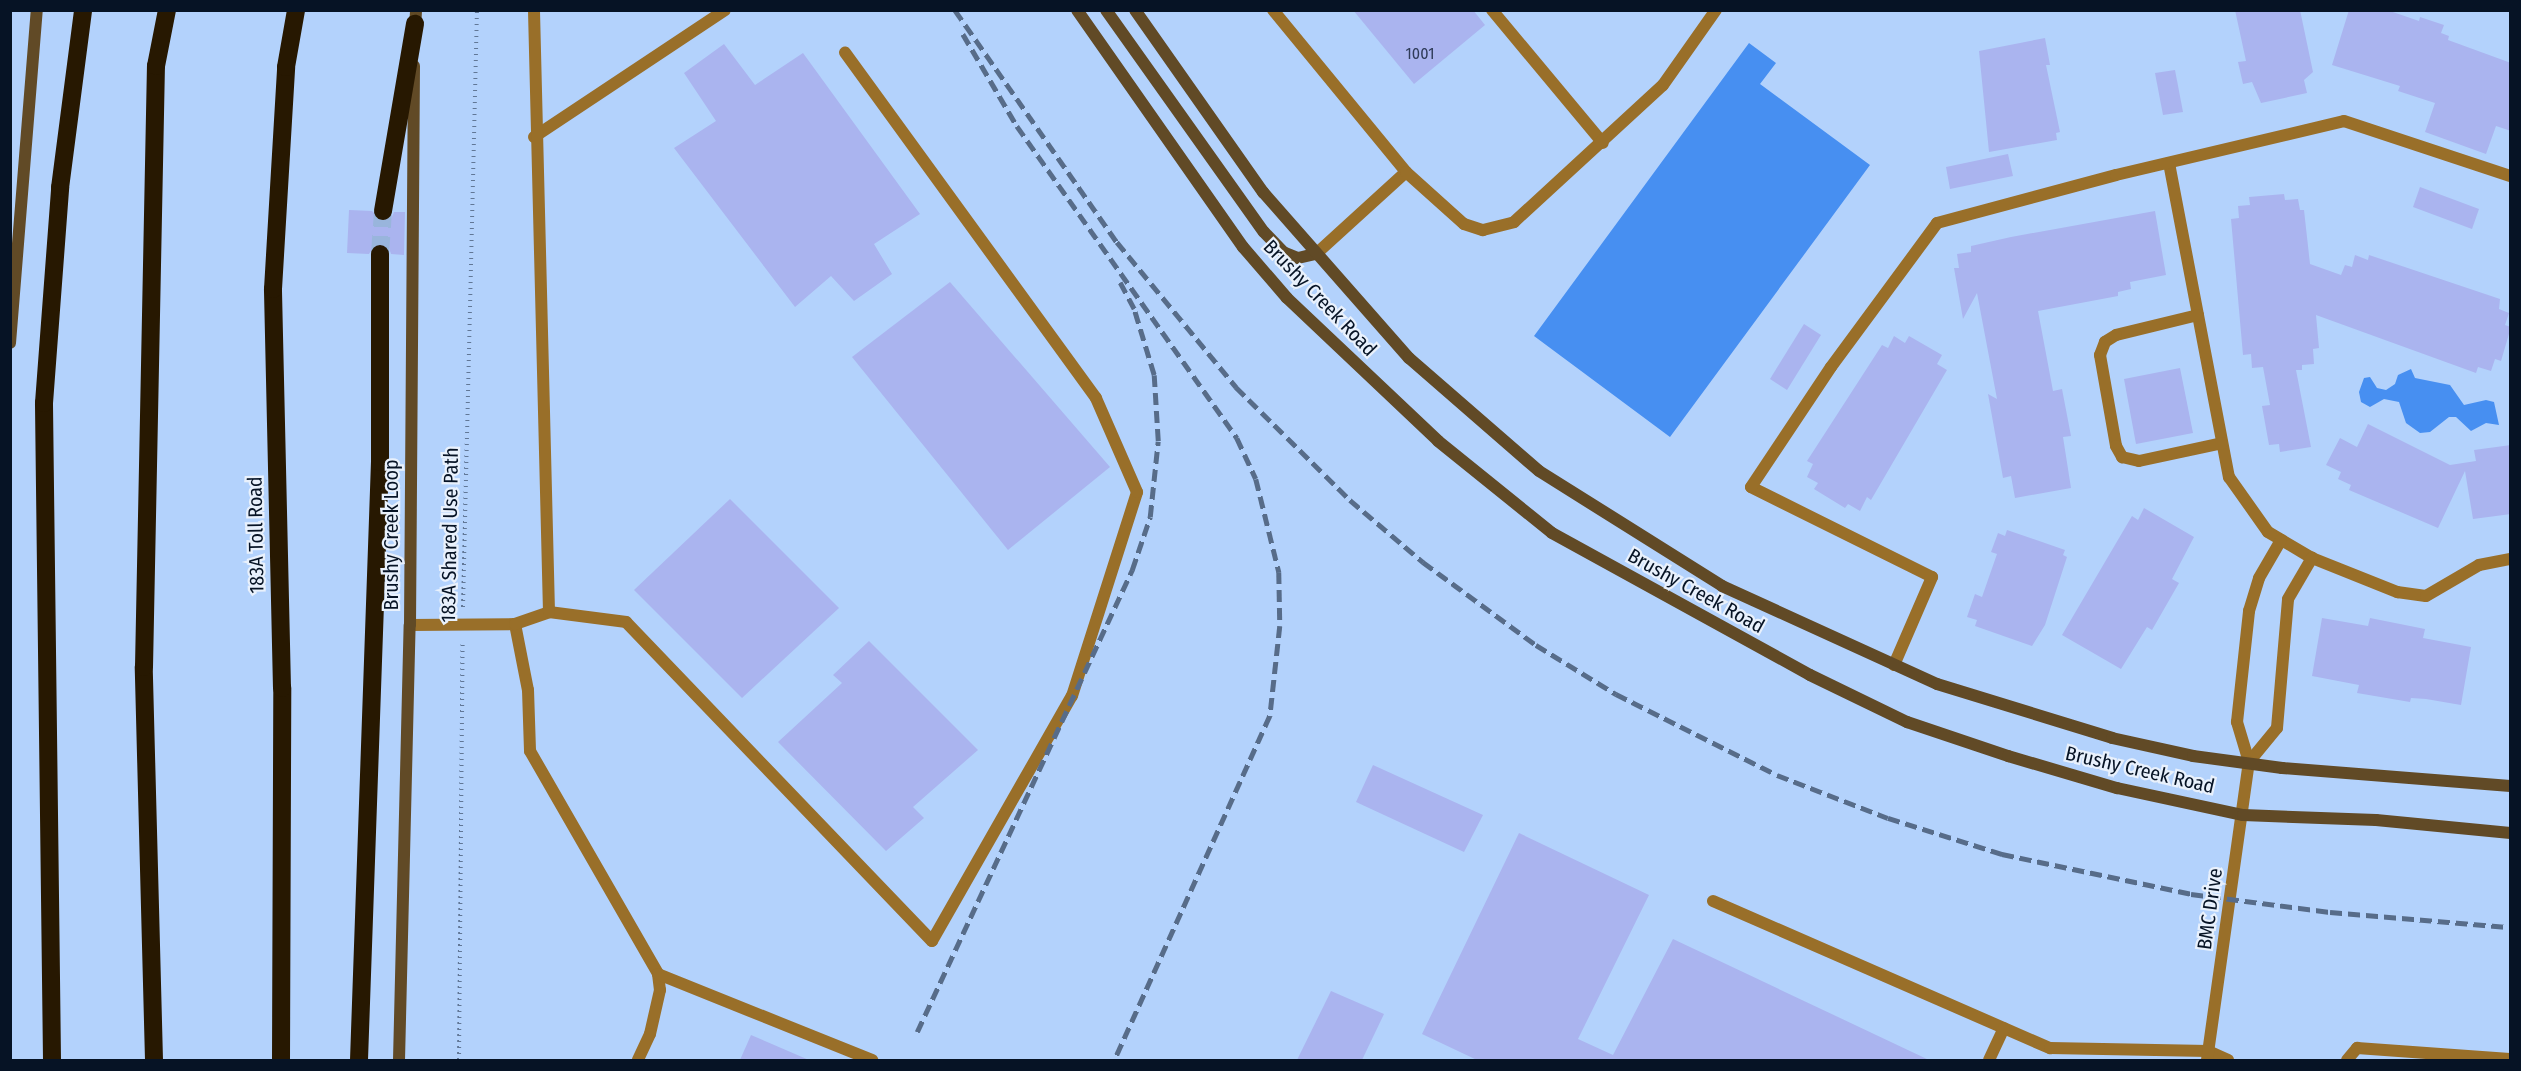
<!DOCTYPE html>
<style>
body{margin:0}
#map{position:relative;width:2521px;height:1071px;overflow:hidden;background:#b3d2fc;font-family:"Fira Sans Condensed",sans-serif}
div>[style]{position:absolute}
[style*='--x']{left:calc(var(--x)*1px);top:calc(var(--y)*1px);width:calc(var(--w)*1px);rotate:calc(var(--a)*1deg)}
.water>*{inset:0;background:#478ff1}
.building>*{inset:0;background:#aab4ef}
.motorway-tunnel>*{height:18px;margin-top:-9px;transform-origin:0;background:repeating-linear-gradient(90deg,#99b5dc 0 18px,transparent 0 27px)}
.path>*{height:4px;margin-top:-2px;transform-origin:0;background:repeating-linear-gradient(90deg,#617796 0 1.5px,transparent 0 6px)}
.service>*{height:12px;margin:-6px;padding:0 6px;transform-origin:6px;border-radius:6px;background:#996f29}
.minor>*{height:12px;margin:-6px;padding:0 6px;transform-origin:6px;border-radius:6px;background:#996f29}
.secondary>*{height:12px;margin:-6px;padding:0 6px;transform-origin:6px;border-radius:6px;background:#614a26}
.motorway>*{height:18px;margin:-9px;padding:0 9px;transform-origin:9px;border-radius:9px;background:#271801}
.rail>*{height:4.5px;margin-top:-2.25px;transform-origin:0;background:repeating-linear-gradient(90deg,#576c89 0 12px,transparent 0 18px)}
span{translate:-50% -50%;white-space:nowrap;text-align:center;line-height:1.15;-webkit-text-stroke:4.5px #e9f1fc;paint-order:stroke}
.number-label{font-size:16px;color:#2f3b58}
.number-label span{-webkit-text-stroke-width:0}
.street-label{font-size:20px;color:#061325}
.frame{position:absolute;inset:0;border:12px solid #061325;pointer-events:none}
</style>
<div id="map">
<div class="water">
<i style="clip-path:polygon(1749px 43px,1776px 63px,1760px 84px,1870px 165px,1670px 437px,1534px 336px)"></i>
<i style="clip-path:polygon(2411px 369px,2415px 378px,2450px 385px,2464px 405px,2486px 400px,2494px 402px,2499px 425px,2486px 423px,2471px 431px,2456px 417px,2449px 417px,2430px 432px,2420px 433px,2406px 423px,2399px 402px,2384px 399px,2370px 407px,2361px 402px,2359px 392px,2364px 378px,2370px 377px,2377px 388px,2386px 390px,2395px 384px,2398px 375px)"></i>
</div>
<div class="building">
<i style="clip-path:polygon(1353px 10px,1473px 10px,1485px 25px,1414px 84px)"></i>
<i style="clip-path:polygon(2235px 10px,2300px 10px,2313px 72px,2304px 80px,2307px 93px,2261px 103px,2252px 82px,2243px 84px,2238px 62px,2246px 61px)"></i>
<i style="clip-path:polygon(2349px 10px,2387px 10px,2419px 21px,2420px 17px,2444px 25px,2441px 33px,2449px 36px,2448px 40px,2511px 63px,2511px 131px,2496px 126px,2486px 154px,2425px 132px,2435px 103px,2398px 91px,2400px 86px,2332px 65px)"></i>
<i style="clip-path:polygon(2045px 38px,2050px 65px,2046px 65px,2060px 132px,2056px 133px,2057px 140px,1989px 152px,1979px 51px)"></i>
<i style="clip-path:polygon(724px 44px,755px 85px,803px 53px,920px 214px,874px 244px,892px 274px,854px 301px,831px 276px,795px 307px,674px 148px,716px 121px,684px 73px)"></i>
<i style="clip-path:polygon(2175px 70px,2183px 112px,2163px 115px,2155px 73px)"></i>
<i style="clip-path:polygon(2008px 154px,2013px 176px,1950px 189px,1946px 167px)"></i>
<i style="clip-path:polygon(2420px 187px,2479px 209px,2472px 229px,2413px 207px)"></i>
<i style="clip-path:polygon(2284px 194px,2285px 200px,2298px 199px,2300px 210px,2304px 210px,2310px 264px,2341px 275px,2345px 265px,2352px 267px,2355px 255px,2368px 260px,2369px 255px,2500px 299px,2499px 309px,2509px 313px,2505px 325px,2511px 327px,2501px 361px,2495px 359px,2491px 371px,2478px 367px,2476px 373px,2316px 315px,2319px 348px,2313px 349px,2314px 364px,2302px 365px,2302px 370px,2296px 370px,2311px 447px,2280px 452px,2279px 444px,2269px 445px,2262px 406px,2270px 405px,2263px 367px,2252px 368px,2251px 354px,2243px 355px,2231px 219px,2239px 218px,2238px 206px,2250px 205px,2249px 197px)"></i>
<i style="clip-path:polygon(349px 210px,372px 211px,382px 222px,391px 219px,394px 212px,405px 212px,404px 255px,391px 254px,389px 248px,381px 243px,374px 245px,369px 254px,347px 253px)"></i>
<i style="clip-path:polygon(2155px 211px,2166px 275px,2130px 282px,2131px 289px,2118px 292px,2118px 296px,2038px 311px,2053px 391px,2062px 389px,2071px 436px,2063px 437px,2071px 488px,2015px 498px,2011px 476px,2003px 478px,1988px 394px,1997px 399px,1977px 293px,1963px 319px,1954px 268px,1959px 268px,1957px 254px,1971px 252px,1971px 246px,2011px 237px)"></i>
<i style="clip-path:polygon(950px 282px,1110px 467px,1008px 550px,852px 357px)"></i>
<i style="clip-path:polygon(1804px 324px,1821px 335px,1787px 390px,1770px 379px)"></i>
<i style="clip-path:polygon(1894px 336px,1905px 343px,1909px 336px,1942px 355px,1937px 364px,1947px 370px,1871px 500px,1867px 497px,1860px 511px,1848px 504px,1845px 508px,1814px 489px,1818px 483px,1807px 477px,1813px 464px,1807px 461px,1882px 345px,1888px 348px)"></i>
<i style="clip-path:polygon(2180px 368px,2193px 433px,2136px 444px,2124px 379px)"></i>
<i style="clip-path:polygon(2368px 424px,2450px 465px,2476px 461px,2474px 450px,2511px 445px,2511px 514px,2473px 519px,2465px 471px,2438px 528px,2349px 490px,2351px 485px,2338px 479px,2341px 472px,2326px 465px,2340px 438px,2357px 447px)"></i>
<i style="clip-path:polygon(730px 499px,839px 608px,742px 698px,634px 590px)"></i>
<i style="clip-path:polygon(2144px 508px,2194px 537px,2172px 579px,2179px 583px,2152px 630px,2147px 627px,2121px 669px,2062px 635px,2132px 516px,2138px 520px)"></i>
<i style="clip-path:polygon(2007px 530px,2065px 550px,2063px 555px,2067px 557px,2045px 625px,2032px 646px,1975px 626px,1977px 620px,1967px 617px,1975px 594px,1982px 597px,1997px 554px,1991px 552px,1998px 533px,2005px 536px)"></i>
<i style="clip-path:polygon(2322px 618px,2368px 626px,2370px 618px,2425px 629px,2423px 638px,2471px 647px,2461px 705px,2426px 699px,2411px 698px,2410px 702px,2357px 693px,2359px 685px,2312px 676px)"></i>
<i style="clip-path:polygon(869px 641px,978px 750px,913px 807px,924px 818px,886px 851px,778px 742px,842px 683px,833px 675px)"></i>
<i style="clip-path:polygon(1373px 765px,1483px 815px,1464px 852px,1356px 802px)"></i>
<i style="clip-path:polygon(1519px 833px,1649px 895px,1578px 1039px,1613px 1055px,1673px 939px,1929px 1060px,1477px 1060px,1422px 1034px)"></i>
<i style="clip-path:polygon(1331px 991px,1384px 1014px,1362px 1060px,1297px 1060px)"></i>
<i style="clip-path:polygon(751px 1035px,809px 1060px,740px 1060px)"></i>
</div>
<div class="motorway-tunnel">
<i style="--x:380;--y:254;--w:43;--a:-86"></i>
</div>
<div class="path">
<i style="--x:463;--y:607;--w:597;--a:-88.66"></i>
<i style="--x:459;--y:1060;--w:419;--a:-89.5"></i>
</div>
<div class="service">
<i style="--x:1273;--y:10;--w:210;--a:50.6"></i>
<i style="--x:1406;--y:172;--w:122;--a:137.7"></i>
<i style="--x:1492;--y:10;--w:173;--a:50.2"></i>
<i style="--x:534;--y:137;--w:229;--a:-33.6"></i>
<i style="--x:2169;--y:163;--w:320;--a:79.2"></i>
<i style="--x:2229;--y:477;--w:67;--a:54.7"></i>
<i style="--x:2268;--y:532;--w:51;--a:30.6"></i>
<i style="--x:2312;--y:558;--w:92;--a:21.8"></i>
<i style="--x:2397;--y:592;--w:29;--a:8"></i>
<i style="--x:2426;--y:596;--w:61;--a:-30.3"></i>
<i style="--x:2479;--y:565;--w:32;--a:-11"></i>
<i style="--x:1406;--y:172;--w:78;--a:41.9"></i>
<i style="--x:1464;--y:224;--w:20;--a:18"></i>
<i style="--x:1483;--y:230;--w:32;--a:-14"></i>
<i style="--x:1514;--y:222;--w:202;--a:-42.6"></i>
<i style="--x:1663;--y:85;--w:92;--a:-54.8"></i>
<i style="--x:2198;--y:315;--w:84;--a:166.3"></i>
<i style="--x:2116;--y:335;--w:13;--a:148"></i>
<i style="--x:2105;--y:342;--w:14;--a:111"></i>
<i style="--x:2100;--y:355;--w:92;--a:80"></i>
<i style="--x:2116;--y:446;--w:13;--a:61"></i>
<i style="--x:2122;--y:457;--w:17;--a:13"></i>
<i style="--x:2139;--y:461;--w:85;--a:-12.2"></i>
<i style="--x:549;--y:612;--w:78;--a:7.4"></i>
<i style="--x:626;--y:622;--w:442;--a:46.2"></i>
<i style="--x:932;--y:941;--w:282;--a:-60.3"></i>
<i style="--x:1072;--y:696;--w:214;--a:-72.3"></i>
<i style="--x:1137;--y:492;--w:103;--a:-113.6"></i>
<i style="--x:1096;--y:398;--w:427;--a:-126"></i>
<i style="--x:515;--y:624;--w:67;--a:78.9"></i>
<i style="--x:528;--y:690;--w:61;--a:88.1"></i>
<i style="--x:530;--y:751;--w:257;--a:60.1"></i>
<i style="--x:658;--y:974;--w:16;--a:83"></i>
<i style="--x:660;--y:990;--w:45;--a:102.8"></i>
<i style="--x:650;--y:1034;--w:29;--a:115"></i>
<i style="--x:410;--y:625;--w:105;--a:-0.5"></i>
<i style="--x:515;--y:624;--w:36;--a:-19"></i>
<i style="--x:549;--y:612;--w:602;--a:-91.43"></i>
<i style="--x:1894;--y:665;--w:96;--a:-66.6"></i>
<i style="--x:1932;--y:577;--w:202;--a:-153.6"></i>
<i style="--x:1751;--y:487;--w:144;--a:-56.3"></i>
<i style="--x:1831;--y:367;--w:179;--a:-53.6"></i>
<i style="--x:1937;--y:223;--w:185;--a:-15"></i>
<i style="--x:2116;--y:175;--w:234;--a:-13.3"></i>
<i style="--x:2344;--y:121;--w:175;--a:18.3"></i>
<i style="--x:2249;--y:762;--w:42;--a:-106.7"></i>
<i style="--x:2237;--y:722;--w:112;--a:-83.8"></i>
<i style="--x:2249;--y:611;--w:34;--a:-73"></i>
<i style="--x:2259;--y:578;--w:44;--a:-59.9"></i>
<i style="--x:2249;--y:762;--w:44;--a:-50.5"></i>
<i style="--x:2277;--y:728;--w:129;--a:-85.1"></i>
<i style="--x:2288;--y:599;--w:48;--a:-59.7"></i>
<i style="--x:1713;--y:901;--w:368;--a:23.6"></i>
<i style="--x:2050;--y:1048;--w:158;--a:1.1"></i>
<i style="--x:2208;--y:1051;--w:22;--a:24"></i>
<i style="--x:658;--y:974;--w:231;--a:21.9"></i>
<i style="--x:1989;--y:1060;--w:35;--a:-65"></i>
<i style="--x:2347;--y:1060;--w:16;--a:-50"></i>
<i style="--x:2357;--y:1048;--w:153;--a:4.1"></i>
</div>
<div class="minor">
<i style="--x:2207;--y:1060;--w:301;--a:-82"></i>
</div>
<div class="secondary">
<i style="--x:1077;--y:10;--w:289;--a:55"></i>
<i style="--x:1243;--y:247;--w:67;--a:49.2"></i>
<i style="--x:1287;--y:298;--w:208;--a:43.4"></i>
<i style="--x:1438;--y:441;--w:146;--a:38.9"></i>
<i style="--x:1552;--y:533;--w:294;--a:28.8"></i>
<i style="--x:1810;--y:675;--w:108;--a:25.9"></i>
<i style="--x:1907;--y:722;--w:107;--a:18.6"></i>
<i style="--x:2008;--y:756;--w:114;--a:16.4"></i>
<i style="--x:2117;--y:788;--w:129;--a:12.1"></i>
<i style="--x:2243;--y:815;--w:133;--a:2.2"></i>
<i style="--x:2376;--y:820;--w:135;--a:5.5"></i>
<i style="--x:1106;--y:10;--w:272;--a:54.6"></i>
<i style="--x:1264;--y:232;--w:28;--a:46"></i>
<i style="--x:1283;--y:252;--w:16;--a:22"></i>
<i style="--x:1298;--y:258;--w:18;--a:-13"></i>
<i style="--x:1135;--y:10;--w:223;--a:54.9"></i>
<i style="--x:1263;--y:192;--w:221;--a:48.7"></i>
<i style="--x:1409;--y:358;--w:172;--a:41"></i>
<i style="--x:1539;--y:471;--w:216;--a:32.1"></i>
<i style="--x:1722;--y:586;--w:236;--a:24.5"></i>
<i style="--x:1937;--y:684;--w:183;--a:17.1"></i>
<i style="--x:2112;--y:738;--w:83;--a:12.5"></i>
<i style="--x:2193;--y:756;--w:90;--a:7.7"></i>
<i style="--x:2282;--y:768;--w:229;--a:4.5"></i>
<i style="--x:415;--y:30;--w:20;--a:-87"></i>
<i style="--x:10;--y:343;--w:334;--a:-85.4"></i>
<i style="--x:399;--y:1060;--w:435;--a:-88.6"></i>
<i style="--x:410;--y:625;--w:559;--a:-89.59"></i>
</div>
<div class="motorway">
<i style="--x:383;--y:211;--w:190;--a:-80.3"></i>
<i style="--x:52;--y:1060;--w:657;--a:-90.7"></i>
<i style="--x:44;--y:403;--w:216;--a:-85.7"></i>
<i style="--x:60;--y:188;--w:179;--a:-82.6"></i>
<i style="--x:154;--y:1060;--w:393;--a:-91.5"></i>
<i style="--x:144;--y:667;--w:601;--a:-88.86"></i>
<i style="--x:156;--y:66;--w:57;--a:-78.9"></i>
<i style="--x:281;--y:1060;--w:372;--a:-89.8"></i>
<i style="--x:282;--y:688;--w:399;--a:-91.3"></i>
<i style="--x:273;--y:289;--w:222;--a:-86.6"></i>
<i style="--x:286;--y:67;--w:58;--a:-80"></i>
<i style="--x:359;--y:1060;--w:598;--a:-87.99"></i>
<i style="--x:380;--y:462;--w:208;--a:-90"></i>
</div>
<div class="rail">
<i style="--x:955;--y:10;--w:283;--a:55.1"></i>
<i style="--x:1117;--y:242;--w:188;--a:50.6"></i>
<i style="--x:1236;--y:387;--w:161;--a:44.7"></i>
<i style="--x:1350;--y:500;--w:96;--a:40.3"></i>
<i style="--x:1423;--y:562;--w:140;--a:36.3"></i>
<i style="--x:1536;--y:645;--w:94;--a:31.5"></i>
<i style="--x:1616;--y:694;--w:180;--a:26.7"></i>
<i style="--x:1777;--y:775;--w:119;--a:21.2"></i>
<i style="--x:1888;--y:818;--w:120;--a:17.5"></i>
<i style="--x:2002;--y:854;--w:193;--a:11.9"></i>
<i style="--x:2191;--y:894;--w:140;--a:7.4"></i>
<i style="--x:2330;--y:912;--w:181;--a:4.8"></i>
<i style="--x:963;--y:34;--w:107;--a:59.6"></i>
<i style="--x:1017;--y:126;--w:382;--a:54.8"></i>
<i style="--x:1237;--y:438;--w:45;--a:65.1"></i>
<i style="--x:1256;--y:479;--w:96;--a:76.1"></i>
<i style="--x:1279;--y:572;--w:54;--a:88.9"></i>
<i style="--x:1280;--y:626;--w:91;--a:96.3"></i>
<i style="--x:1270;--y:716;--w:377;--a:114.3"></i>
<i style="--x:917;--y:1032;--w:510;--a:-65.04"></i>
<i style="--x:1132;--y:570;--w:56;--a:-71.2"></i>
<i style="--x:1150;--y:517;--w:76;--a:-84"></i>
<i style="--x:1158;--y:441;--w:66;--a:-93.5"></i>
<i style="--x:1154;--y:375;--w:69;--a:-106.9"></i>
<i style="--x:1134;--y:309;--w:30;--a:-118"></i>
</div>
<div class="number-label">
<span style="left:1420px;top:54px">1001</span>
</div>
<div class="street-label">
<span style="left:1320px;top:298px;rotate:46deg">Brushy Creek Road</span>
<span style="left:256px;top:535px;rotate:-91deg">183A Toll Road</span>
<span style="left:391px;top:535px;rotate:-90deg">Brushy Creek Loop</span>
<span style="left:450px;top:535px;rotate:-89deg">183A Shared Use Path</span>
<span style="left:1696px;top:591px;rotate:29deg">Brushy Creek Road</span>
<span style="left:2140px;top:770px;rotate:13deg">Brushy Creek Road</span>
<span style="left:2210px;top:909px;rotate:-82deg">BMC Drive</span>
</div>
<div class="frame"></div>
</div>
